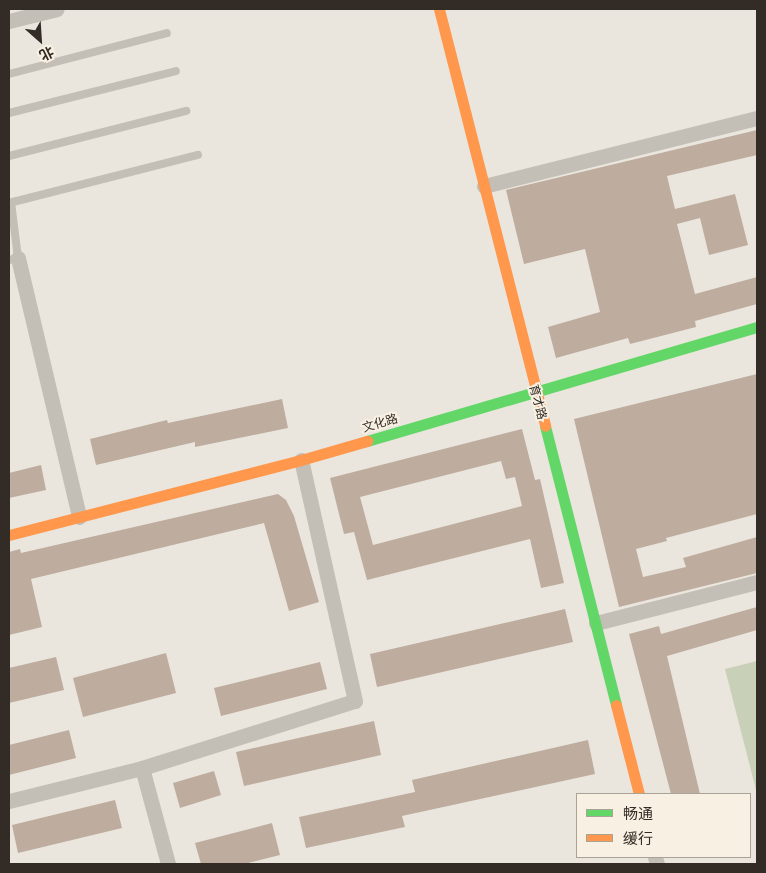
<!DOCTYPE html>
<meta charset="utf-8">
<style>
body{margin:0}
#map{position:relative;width:766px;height:873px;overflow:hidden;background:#eae6dd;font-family:Inter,"Noto Sans SC",sans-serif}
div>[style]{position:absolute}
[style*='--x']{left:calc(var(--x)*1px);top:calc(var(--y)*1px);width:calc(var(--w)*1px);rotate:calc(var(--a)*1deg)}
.green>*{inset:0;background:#c8d1b7}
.building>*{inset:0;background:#beac9f}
.lane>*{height:8px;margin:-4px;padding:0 4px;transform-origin:4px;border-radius:4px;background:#c3beb6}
.street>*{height:15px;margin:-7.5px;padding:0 7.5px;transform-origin:7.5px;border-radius:7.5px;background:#c3beb6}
.fast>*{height:11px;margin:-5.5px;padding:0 5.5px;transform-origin:5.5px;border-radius:5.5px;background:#63d668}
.slow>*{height:11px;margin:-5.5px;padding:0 5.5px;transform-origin:5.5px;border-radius:5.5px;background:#ff974d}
span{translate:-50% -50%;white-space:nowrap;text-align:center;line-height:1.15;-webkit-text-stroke:4px #f8f1e3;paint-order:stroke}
.street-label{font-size:12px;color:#332b25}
.frame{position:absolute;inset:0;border:10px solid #332b25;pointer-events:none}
.legend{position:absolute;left:576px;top:793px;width:175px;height:65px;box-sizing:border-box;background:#f8f1e3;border:1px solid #a9a297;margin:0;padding:6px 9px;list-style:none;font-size:15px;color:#332b25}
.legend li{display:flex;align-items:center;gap:10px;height:25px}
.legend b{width:25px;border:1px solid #a9a297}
.north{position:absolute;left:15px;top:15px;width:50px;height:50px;-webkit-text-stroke:4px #f8f1e3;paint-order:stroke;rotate:154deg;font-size:14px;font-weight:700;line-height:20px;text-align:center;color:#332b25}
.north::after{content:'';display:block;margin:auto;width:18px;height:22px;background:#332b25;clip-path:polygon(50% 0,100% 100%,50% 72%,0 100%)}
</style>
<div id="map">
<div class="green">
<i style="clip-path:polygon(757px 661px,757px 794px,725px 669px)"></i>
</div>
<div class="building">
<i style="clip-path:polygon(757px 130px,757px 155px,667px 176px,675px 209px,735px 194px,748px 245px,709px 255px,700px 218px,677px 224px,695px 294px,757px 277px,757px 304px,695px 321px,696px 327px,630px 344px,628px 338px,556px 358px,548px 327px,600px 312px,585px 249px,524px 264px,506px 190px)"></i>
<i style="clip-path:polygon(757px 374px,757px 514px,666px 538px,667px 541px,636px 549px,643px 577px,686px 567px,683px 558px,757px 537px,757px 573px,619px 607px,574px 419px)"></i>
<i style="clip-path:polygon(282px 399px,288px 428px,195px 447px,195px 442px,96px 465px,90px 439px,167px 420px,168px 423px)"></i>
<i style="clip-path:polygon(evenodd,522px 429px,535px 480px,540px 479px,564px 583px,541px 588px,530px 539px,367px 580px,354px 532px,344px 534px,330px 478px,522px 429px,501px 461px,506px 479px,515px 477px,522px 506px,373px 545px,360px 497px,501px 461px)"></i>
<i style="clip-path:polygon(41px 465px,46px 490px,9px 498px,9px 473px)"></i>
<i style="clip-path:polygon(278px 494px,286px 500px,294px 516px,319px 602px,289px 611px,264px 523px,31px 579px,42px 627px,9px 635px,9px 552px,20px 549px,21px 553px)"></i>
<i style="clip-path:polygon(757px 607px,757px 630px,667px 656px,700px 794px,671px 794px,629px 634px,659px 626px,661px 634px)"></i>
<i style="clip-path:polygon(565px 609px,573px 642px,377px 687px,370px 654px)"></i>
<i style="clip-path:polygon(166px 653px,176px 693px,83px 717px,73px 678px)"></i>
<i style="clip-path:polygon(56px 657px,64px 690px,9px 703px,9px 668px)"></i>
<i style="clip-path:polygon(320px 662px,327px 689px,221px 716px,214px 688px)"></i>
<i style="clip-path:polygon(374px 721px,381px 755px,244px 786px,236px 752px)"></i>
<i style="clip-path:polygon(69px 730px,76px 758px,9px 775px,9px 745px)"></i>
<i style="clip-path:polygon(588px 740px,595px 774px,402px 816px,405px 827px,306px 848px,299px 817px,415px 792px,412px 780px)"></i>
<i style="clip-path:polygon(214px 771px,221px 795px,180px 808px,173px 783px)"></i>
<i style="clip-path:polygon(115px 800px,122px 828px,18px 853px,12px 825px)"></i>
<i style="clip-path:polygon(272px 823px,280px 855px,244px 864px,201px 864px,195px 843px)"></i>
</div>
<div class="lane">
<i style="--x:9;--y:74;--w:163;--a:-14.5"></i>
<i style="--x:9;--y:113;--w:172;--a:-14.1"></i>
<i style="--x:9;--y:156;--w:183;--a:-14.3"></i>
<i style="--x:9;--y:203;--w:195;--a:-14.3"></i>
<i style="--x:9;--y:260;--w:9;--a:-13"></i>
<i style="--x:18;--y:258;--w:56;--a:-97.1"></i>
</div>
<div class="street">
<i style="--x:9;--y:21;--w:49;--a:-14"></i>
<i style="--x:484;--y:186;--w:281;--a:-14"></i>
<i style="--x:18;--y:258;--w:266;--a:76.7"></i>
<i style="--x:596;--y:623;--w:166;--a:-14.3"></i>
<i style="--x:142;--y:768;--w:99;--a:74.8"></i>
<i style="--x:9;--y:801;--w:137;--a:-13.9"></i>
<i style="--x:142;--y:768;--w:223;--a:-17.5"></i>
<i style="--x:355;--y:701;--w:247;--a:-102.6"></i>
<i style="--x:655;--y:857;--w:7;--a:74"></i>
</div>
<div class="fast">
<i style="--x:545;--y:426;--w:288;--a:75.7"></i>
<i style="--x:367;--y:441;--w:406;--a:-16.3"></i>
</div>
<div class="slow">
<i style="--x:439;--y:9;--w:430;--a:75.7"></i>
<i style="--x:9;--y:535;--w:301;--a:-14.4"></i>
<i style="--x:301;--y:460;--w:69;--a:-16.1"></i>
<i style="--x:616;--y:705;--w:92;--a:75.5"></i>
</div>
<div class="street-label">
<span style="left:538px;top:402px;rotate:75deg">育才路</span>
<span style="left:380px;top:423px;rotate:-16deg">文化路</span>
</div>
<div class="frame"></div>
<ul class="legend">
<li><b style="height:6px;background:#63d668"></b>畅通</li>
<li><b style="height:6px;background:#ff974d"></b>缓行</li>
</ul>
<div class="north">北</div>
</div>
